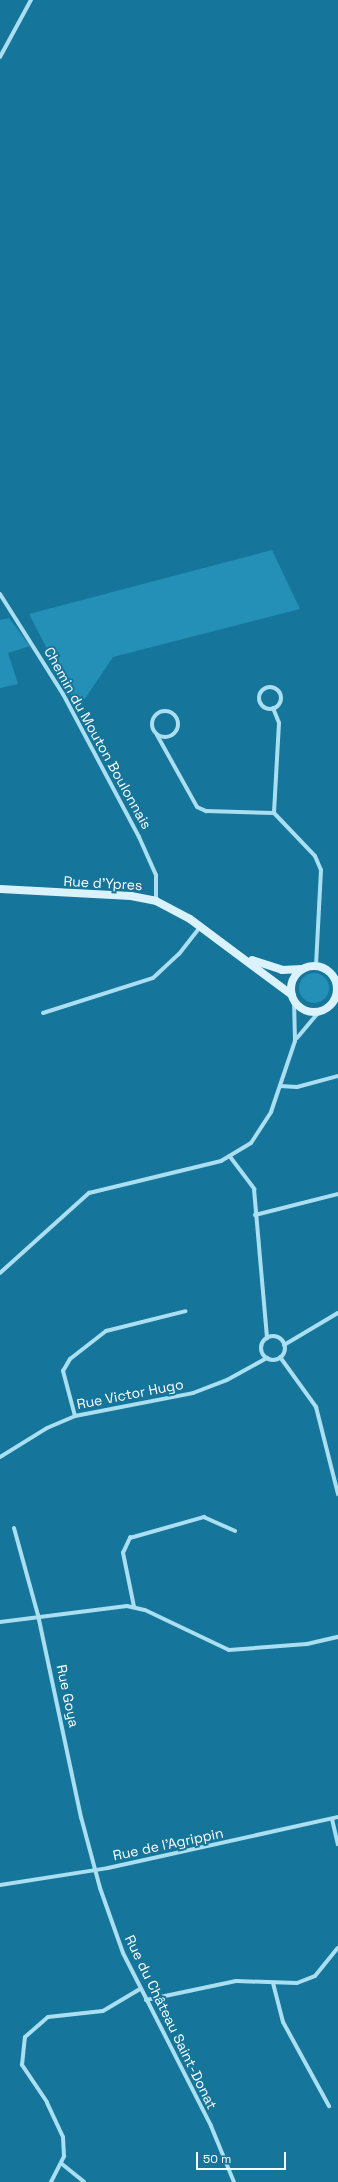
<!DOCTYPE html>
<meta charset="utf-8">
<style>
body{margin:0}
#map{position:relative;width:338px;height:2182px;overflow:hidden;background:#15759a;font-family:"Space Grotesk",sans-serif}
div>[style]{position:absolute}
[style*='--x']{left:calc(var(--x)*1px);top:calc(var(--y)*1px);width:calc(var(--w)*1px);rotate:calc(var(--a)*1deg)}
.green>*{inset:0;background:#2590b7}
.round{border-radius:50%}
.pedestrian>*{height:3.5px;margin:-1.75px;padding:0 1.75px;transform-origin:1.75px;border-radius:1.75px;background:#aadff2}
.minor>*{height:4px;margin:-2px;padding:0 2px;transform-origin:2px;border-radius:2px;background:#aadff2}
.minor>.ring{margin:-2px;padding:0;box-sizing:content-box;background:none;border:4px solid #aadff2;border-radius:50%}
.secondary>*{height:8px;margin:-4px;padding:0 4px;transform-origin:4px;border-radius:4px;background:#d9f2fc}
.secondary>.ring{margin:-4px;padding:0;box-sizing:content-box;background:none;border:8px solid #d9f2fc;border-radius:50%}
span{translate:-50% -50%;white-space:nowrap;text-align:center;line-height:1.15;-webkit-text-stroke:4px #15759a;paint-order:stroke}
.street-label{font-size:14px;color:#fff}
.scale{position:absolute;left:196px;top:2152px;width:90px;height:18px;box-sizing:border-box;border:2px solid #fff;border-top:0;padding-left:5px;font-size:12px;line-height:14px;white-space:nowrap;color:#fff;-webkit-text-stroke:3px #15759a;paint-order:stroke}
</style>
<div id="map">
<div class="green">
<i style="clip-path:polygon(272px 550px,300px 609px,113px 657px,78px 709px,29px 614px)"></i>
<i style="clip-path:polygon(9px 618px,30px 646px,8px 653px,18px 684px,0 688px,0 620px)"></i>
<i class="round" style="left:299px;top:973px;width:30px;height:30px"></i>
</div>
<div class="pedestrian">
<i style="--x:134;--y:1607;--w:55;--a:-101.5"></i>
<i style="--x:123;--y:1553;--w:17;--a:-65"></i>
<i style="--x:130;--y:1538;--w:77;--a:-15.8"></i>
<i style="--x:204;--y:1517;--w:34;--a:24"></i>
</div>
<div class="minor">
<i style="--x:0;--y:57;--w:65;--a:-61.5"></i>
<i style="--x:0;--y:594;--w:118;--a:57.8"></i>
<i style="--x:63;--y:694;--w:162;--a:62"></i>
<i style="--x:139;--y:837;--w:42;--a:65.9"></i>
<i style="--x:156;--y:875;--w:26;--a:90"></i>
<i class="ring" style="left:259px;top:687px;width:18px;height:18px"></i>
<i style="--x:273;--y:708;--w:16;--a:68"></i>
<i style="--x:279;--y:723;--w:90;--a:93.2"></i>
<i style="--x:274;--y:813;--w:59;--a:46.4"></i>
<i style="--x:315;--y:856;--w:15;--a:67"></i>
<i style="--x:321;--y:870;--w:96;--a:93"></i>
<i class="ring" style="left:152px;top:711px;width:22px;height:22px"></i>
<i style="--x:157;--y:735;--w:82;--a:60.9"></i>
<i style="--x:197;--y:807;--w:10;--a:24"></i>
<i style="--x:206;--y:811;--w:68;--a:1.7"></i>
<i style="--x:43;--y:1013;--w:115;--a:-17.7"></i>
<i style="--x:153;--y:978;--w:35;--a:-43"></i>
<i style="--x:179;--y:954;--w:34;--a:-52"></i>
<i style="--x:297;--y:1038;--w:34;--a:-50"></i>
<i style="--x:280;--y:1086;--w:17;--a:3"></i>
<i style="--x:297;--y:1087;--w:42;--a:-15"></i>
<i style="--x:231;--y:1158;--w:39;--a:53"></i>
<i style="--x:254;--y:1189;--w:150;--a:85"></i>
<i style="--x:255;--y:1215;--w:86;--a:-14.2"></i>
<i style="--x:0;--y:1273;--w:120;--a:-42"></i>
<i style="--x:89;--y:1193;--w:136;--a:-13.6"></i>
<i style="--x:221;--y:1161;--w:35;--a:-31"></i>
<i style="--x:251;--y:1143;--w:37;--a:-57"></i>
<i style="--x:271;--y:1112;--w:75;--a:-71.3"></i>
<i style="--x:295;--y:1041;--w:41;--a:-91.4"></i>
<i class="ring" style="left:261px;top:1336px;width:20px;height:20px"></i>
<i style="--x:284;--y:1345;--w:63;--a:-30.7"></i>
<i style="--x:280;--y:1357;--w:62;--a:54.2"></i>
<i style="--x:316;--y:1407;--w:90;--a:75.8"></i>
<i style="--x:75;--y:1416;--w:47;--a:-104.9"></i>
<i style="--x:63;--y:1371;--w:14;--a:-60"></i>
<i style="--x:70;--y:1359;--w:46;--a:-37.9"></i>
<i style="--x:106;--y:1331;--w:82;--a:-14"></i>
<i style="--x:0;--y:1457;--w:55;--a:-31.7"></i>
<i style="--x:47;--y:1428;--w:30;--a:-23"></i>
<i style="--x:75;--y:1416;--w:120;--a:-11"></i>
<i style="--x:193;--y:1393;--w:36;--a:-21"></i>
<i style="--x:227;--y:1380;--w:46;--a:-28.8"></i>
<i style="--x:14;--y:1528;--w:90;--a:74.6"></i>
<i style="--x:38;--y:1615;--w:207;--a:78"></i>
<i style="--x:81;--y:1817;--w:73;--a:75"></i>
<i style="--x:100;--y:1888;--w:69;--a:70.5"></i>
<i style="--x:123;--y:1953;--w:194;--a:63"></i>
<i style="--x:211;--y:2126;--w:61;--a:67.7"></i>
<i style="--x:0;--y:1622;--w:128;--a:-7.2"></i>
<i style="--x:127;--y:1606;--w:18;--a:13"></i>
<i style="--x:145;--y:1610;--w:93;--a:25.5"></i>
<i style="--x:229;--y:1650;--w:78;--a:-4.4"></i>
<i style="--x:307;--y:1644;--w:32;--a:-13"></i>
<i style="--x:332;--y:1819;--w:26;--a:77"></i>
<i style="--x:0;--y:1885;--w:109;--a:-8.9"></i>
<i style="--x:108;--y:1868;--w:236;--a:-12.5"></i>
<i style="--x:273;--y:1983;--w:40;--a:75.6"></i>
<i style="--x:283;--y:2022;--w:96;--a:61.3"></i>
<i style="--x:146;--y:2000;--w:92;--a:-11.9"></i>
<i style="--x:236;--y:1981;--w:61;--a:1.9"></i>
<i style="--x:297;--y:1983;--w:19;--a:-21"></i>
<i style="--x:315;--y:1976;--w:36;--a:-51"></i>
<i style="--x:62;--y:2164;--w:28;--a:39"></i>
<i style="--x:51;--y:2182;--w:29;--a:-63"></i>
<i style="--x:64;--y:2156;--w:19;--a:-93"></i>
<i style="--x:63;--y:2137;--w:38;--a:-115"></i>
<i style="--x:47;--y:2102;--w:45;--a:-124"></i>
<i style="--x:22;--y:2065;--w:28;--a:-84"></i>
<i style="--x:25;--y:2037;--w:30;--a:-41"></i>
<i style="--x:48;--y:2017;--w:55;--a:-6.2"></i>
<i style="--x:103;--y:2011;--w:43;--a:-30.7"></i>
</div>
<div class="secondary">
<i style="--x:0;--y:889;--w:131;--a:3.1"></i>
<i style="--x:131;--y:896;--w:25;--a:11"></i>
<i style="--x:156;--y:901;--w:38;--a:28"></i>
<i style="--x:190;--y:919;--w:127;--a:36.7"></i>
<i style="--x:252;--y:960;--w:32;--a:18"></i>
<i style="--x:282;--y:970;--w:20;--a:-3"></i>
<i class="ring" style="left:291px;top:966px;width:38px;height:38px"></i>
</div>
<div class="street-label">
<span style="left:98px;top:738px;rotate:61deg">Chemin du Mouton Boulonnais</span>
<span style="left:103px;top:883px;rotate:3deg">Rue d'Ypres</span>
<span style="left:130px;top:1394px;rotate:-11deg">Rue Victor Hugo</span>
<span style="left:68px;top:1696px;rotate:78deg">Rue Goya</span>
<span style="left:168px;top:1844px;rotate:-12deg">Rue de l'Agrippin</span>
<span style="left:171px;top:2022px;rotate:64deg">Rue du Château Saint-Donat</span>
</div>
<div class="scale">50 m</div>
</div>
